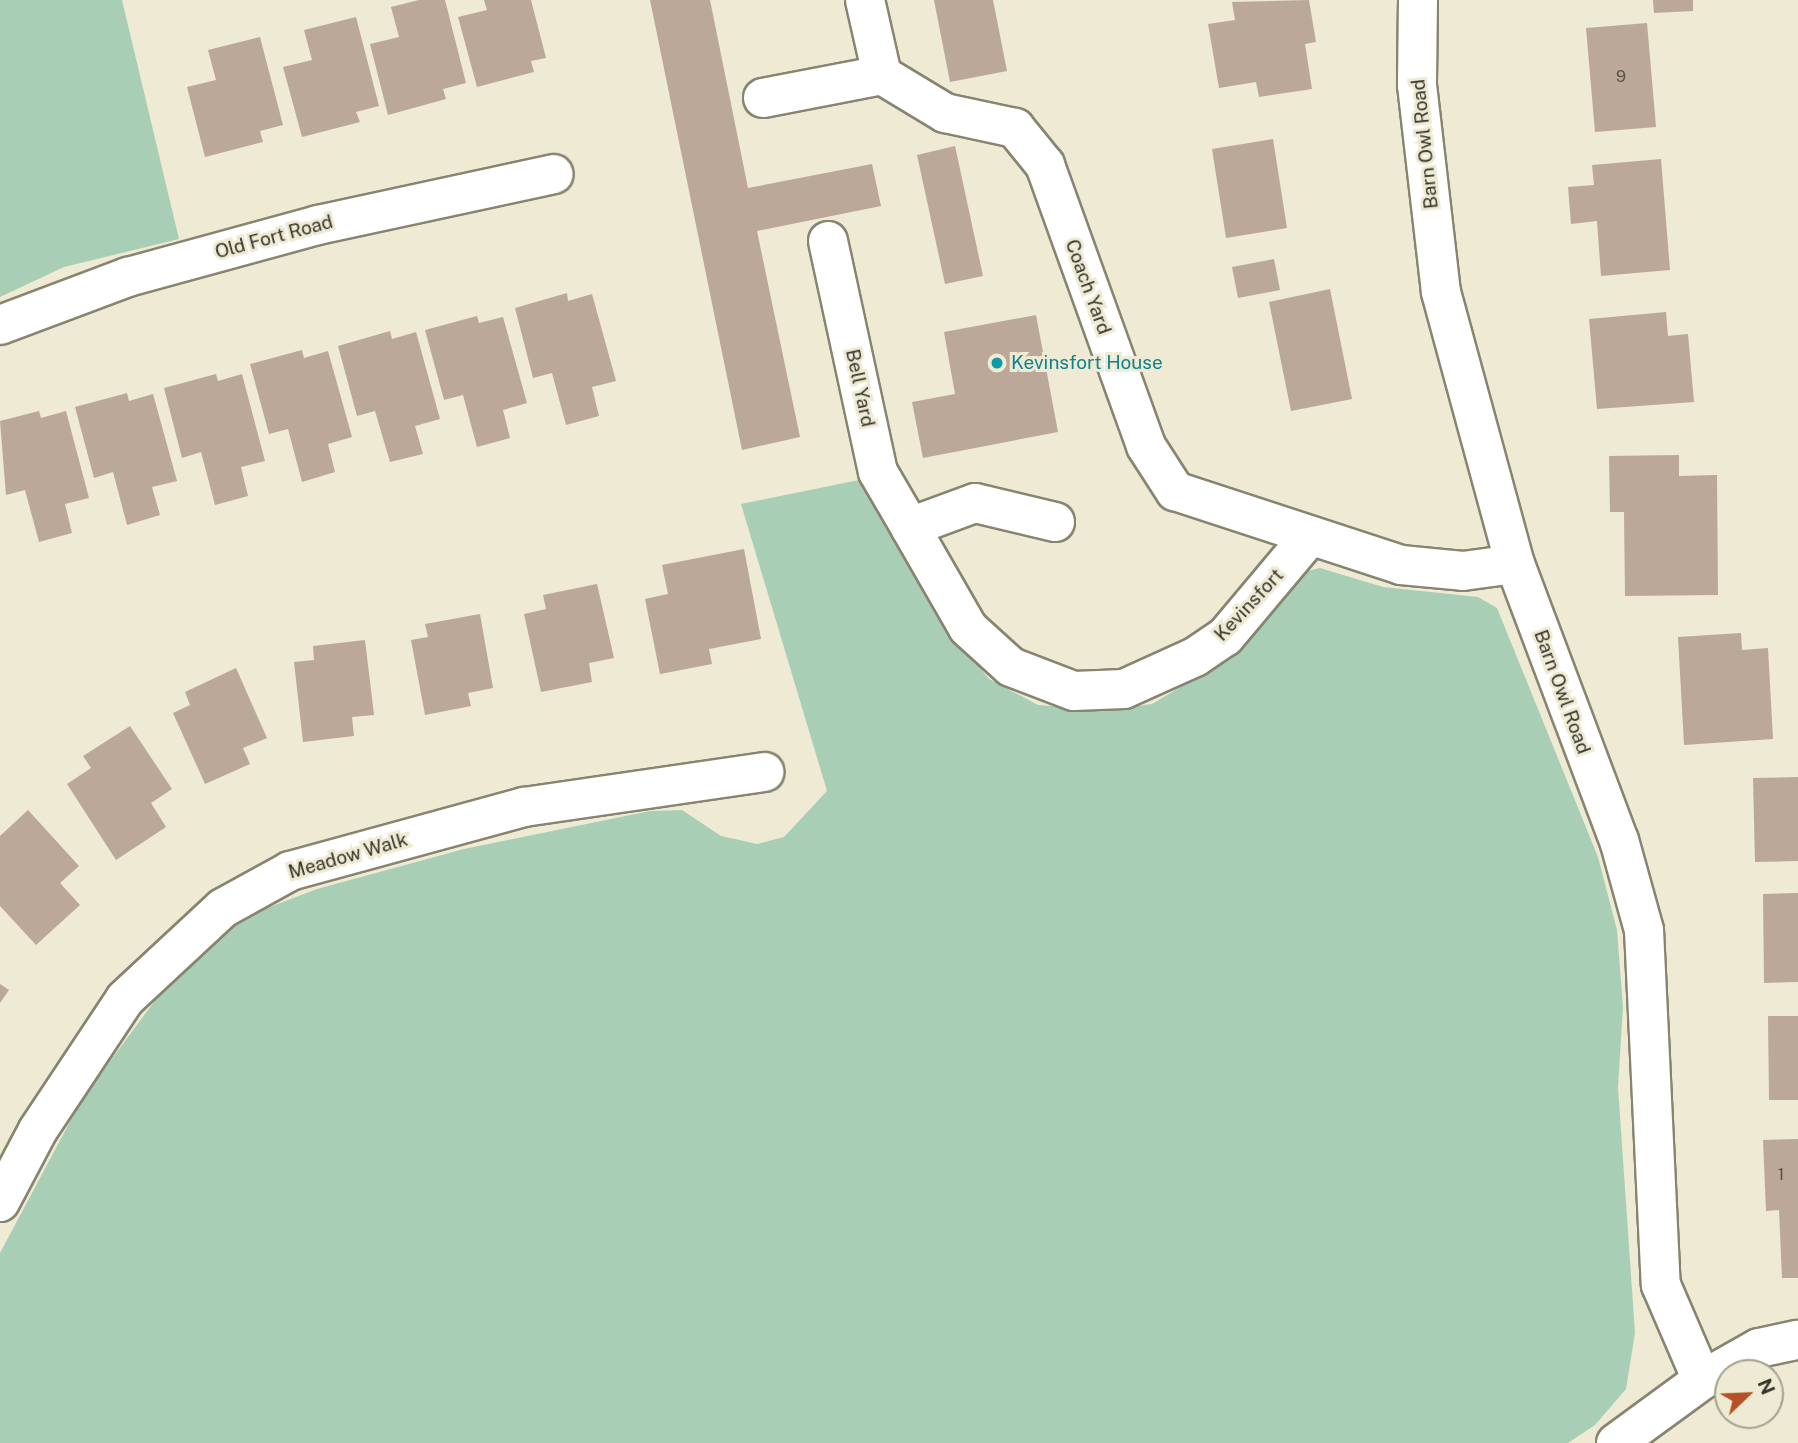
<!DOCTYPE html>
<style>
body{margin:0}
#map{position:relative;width:1798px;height:1443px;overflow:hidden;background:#eeead3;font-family:"Public Sans",sans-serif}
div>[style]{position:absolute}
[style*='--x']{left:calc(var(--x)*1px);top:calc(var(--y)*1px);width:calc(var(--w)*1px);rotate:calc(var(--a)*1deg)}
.green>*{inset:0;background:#a8cfb5}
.building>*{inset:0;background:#bba899}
.roads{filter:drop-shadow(2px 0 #888470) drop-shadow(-2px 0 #888470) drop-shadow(0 2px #888470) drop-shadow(0 -2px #888470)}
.street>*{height:38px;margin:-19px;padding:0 19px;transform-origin:19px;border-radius:19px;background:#fff}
.dots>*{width:19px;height:19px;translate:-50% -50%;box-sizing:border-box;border:4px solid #eeead3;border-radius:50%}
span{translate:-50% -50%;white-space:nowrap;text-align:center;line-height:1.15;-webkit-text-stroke:6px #eeead3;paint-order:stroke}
.number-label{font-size:16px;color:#565146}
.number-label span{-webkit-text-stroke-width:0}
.street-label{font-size:19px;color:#35342b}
.culture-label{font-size:19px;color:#0d838f}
.left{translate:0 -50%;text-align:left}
.north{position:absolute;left:1714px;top:1359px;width:70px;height:70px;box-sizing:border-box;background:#eeead3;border:2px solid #a4a190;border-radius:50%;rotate:67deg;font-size:19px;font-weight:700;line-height:28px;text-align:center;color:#35342b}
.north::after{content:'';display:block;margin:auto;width:24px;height:32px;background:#b65027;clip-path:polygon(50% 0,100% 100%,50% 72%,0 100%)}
</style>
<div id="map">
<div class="green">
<i style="clip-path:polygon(0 0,122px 0,179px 239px,64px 267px,0 297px)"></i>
<i style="clip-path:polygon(859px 480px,941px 621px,989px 679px,1038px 705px,1108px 710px,1152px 704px,1216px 666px,1299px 573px,1320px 568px,1383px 587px,1478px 597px,1497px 608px,1598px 857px,1617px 930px,1623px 1007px,1618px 1087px,1635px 1333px,1626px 1389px,1595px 1425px,1568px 1443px,0 1443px,0 1253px,82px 1099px,171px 979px,228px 923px,317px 889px,464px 849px,650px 811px,682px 810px,721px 836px,757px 844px,784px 837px,827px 791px,741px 504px)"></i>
</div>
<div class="building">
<i style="clip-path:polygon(419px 0,445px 0,466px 83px,443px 89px,446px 99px,388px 115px,370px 44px,399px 37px,391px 7px)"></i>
<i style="clip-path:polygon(484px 0,531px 0,546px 58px,531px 61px,534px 72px,477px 87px,458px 17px,487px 10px)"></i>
<i style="clip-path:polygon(650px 0,710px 0,748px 188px,872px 164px,881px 206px,757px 231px,800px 437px,742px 450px)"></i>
<i style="clip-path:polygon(934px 0,993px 0,1007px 71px,950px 82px)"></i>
<i style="clip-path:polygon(1309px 0,1316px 42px,1305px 44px,1312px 89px,1259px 97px,1256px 82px,1219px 88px,1208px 24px,1235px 20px,1232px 2px)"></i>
<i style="clip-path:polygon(1653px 0,1693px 0,1693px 11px,1654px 13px)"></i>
<i style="clip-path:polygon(356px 17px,379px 106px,356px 112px,360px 122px,302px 137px,283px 67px,312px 60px,304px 30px)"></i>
<i style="clip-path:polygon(1647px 23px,1656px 127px,1595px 132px,1586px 28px)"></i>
<i style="clip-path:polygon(260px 37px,283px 125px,260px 131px,263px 142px,205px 157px,187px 87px,216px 80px,208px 50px)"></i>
<i style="clip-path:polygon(1273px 139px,1287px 228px,1226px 238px,1212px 149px)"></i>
<i style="clip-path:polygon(955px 146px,983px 276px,945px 284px,917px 155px)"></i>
<i style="clip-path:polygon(1661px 159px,1670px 270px,1601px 276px,1597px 221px,1571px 224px,1568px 187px,1594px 185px,1592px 165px)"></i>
<i style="clip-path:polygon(1274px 259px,1280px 290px,1238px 298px,1232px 267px)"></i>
<i style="clip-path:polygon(1330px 289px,1352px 399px,1291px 411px,1269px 302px)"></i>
<i style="clip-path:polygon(567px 293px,568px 301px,592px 294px,616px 381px,592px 387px,599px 416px,566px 425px,552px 373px,533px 378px,515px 308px)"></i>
<i style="clip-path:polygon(1666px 312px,1668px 336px,1688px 334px,1694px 402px,1597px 409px,1589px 319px)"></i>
<i style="clip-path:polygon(1036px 315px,1058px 432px,923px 458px,912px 402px,955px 394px,944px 332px)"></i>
<i style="clip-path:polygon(477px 316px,479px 323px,503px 317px,527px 403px,503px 410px,510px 438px,477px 447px,463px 395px,444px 400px,425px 330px)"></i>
<i style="clip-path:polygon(390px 331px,392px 339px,416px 332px,440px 419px,415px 426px,423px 454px,390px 462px,375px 411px,357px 416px,338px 346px)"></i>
<i style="clip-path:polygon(302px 350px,304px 358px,328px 351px,352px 437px,328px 444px,335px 472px,302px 482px,288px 429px,269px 434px,250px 364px)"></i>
<i style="clip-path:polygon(216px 374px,218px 381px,242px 374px,265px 461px,241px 467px,248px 496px,215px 505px,201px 452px,182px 458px,164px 388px)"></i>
<i style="clip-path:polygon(127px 393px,129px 401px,153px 394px,177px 481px,152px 487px,160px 515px,127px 525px,113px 472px,94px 478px,75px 407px)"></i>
<i style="clip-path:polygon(39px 411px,41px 418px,66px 411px,89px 498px,65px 504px,72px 533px,39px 542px,25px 490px,6px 495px,0 421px)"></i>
<i style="clip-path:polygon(1679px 455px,1679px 476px,1717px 475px,1718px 595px,1625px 596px,1624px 512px,1610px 512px,1609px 456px)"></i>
<i style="clip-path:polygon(744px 549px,761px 639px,709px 649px,712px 664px,660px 674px,645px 599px,668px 594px,662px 565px)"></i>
<i style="clip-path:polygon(597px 584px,614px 658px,589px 663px,592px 682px,541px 692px,524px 614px,546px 609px,543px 595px)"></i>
<i style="clip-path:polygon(480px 614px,493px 688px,468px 693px,471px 706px,425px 715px,411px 640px,428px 637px,425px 624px)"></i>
<i style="clip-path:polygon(1741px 633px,1742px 650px,1768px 648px,1773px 739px,1684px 745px,1678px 637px)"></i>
<i style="clip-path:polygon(365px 640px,374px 715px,352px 717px,354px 736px,303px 742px,294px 662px,314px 660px,313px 646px)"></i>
<i style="clip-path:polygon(236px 668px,267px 738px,243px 748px,250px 764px,205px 784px,173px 713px,190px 705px,185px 692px)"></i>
<i style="clip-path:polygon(130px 726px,172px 789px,151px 803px,166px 827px,116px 860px,67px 784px,91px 768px,83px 756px)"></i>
<i style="clip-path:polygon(1798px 777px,1798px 861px,1755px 862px,1753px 778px)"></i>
<i style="clip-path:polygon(28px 810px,79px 866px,60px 883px,80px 905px,36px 945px,0 906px,0 836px)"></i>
<i style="clip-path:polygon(1798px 893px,1798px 982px,1764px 983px,1763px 894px)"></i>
<i style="clip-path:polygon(0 984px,9px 990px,0 1003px)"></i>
<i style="clip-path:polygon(1768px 1016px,1798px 1016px,1798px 1100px,1769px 1100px)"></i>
<i style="clip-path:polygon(1798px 1139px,1798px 1278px,1782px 1278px,1779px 1210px,1766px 1211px,1763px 1140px)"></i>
</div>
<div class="roads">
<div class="street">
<i style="--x:865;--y:0;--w:77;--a:77.2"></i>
<i style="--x:1418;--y:0;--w:85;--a:90.7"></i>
<i style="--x:1417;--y:85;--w:208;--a:83.4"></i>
<i style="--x:1441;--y:292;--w:282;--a:74.8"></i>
<i style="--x:1515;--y:564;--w:295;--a:69.4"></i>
<i style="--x:1619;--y:840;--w:93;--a:74.5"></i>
<i style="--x:1644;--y:930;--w:355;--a:87.3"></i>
<i style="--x:1661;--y:1285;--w:103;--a:66.7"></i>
<i style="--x:763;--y:98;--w:121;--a:-10.9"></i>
<i style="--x:882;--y:75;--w:74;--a:31.1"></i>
<i style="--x:945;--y:113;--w:72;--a:12.1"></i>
<i style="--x:1015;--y:128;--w:48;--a:51"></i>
<i style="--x:1045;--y:165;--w:299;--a:70.2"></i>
<i style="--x:1146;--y:446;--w:54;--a:57.2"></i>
<i style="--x:1175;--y:491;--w:238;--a:18.1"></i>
<i style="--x:1401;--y:565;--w:62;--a:5.5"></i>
<i style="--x:1463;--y:571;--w:52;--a:-7.7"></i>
<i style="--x:828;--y:241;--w:236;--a:77.8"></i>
<i style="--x:878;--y:472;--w:64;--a:59.8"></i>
<i style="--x:0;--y:325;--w:137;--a:-20.6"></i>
<i style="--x:128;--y:277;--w:197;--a:-15.3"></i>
<i style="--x:318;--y:225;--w:241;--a:-12.2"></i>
<i style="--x:1055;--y:522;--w:82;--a:-166.6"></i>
<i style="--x:975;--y:503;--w:69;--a:159.7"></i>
<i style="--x:910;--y:527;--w:116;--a:60.1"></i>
<i style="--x:968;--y:628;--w:58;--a:42.2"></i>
<i style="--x:1011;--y:667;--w:67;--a:20.9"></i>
<i style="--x:1074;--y:691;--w:50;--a:-2.3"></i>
<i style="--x:1124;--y:689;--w:78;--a:-24.3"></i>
<i style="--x:1195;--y:657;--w:36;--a:-34"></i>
<i style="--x:1225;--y:637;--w:129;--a:-50"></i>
<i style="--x:0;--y:1202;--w:81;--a:-62.2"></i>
<i style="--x:38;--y:1130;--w:157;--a:-56.4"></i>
<i style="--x:125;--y:999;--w:134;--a:-42.9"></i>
<i style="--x:223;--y:908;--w:77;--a:-28.9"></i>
<i style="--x:290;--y:871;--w:243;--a:-15.3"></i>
<i style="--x:524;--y:807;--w:243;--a:-8.3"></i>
<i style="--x:1616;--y:1443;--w:107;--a:-36.2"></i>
<i style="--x:1702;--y:1380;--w:65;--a:-29.3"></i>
<i style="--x:1759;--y:1348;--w:40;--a:-12"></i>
</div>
</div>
<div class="dots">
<i style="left:997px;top:363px;background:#0f9aa8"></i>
</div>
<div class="number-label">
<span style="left:1621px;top:77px">9</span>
<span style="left:1781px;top:1175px">1</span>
</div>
<div class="street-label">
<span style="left:1425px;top:144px;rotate:-96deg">Barn Owl Road</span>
<span style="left:274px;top:237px;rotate:-15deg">Old Fort Road</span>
<span style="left:1088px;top:287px;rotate:70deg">Coach Yard</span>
<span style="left:860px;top:388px;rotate:78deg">Bell Yard</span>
<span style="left:1249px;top:605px;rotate:-47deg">Kevinsfort</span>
<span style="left:1562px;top:692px;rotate:70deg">Barn Owl Road</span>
<span style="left:348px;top:856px;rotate:-16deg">Meadow Walk</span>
</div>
<div class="culture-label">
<span class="left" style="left:1011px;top:363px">Kevinsfort House</span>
</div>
<div class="north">N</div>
</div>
